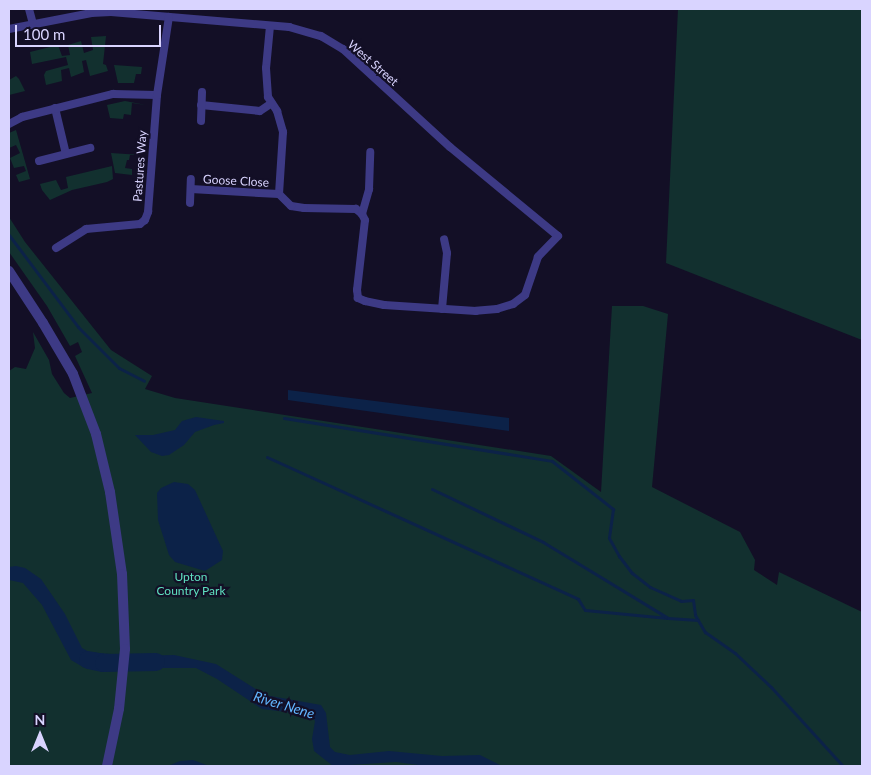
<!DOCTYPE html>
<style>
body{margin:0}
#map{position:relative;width:871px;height:775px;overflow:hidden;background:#130f26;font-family:Lato,sans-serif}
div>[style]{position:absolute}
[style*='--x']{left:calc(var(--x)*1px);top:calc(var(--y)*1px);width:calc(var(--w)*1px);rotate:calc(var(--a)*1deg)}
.green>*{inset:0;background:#12302f}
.water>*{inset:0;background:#0c2248}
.stream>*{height:3px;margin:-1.5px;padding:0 1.5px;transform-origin:1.5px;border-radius:1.5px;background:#0c2248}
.river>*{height:18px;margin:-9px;padding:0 9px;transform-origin:9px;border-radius:9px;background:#0c2248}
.minor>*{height:8px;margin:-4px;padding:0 4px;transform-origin:4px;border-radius:4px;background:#3d3a85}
.tertiary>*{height:10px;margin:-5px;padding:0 5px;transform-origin:5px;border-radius:5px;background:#3d3a85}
span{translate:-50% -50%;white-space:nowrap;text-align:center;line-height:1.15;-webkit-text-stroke:4.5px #130f26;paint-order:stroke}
.street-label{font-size:12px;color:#d9d4ff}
.park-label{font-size:12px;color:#5fe0c0}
.water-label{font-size:14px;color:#62b6ff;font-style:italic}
.frame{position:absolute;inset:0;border:10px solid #d9d4ff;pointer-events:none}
.north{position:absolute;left:15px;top:710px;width:50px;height:50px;-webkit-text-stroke:4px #130f26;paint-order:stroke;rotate:0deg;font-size:14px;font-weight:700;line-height:20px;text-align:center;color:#d9d4ff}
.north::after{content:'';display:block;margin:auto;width:18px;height:22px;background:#d9d4ff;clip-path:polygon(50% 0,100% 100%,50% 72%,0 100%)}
.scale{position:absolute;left:15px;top:25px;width:146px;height:22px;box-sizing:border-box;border:2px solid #d9d4ff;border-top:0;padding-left:6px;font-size:15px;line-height:18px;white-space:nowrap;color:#d9d4ff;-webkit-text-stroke:4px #130f26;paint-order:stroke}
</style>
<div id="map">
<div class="green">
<i style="clip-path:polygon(678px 9px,862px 9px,862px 340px,666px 263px)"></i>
<i style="clip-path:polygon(106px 36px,103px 64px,106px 65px,108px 71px,90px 76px,86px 60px,82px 61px,84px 72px,71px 77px,69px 68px,61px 70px,62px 81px,46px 85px,44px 75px,46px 71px,68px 65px,66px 57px,32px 64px,30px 52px,58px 45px,62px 56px,70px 55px,68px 45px,81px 41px,84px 53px,93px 50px,91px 37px)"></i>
<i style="clip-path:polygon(114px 65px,142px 67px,141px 74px,136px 74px,134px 83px,118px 83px)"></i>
<i style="clip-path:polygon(16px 76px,19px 79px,25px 91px,9px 95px,9px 80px)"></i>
<i style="clip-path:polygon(125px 101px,146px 105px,132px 103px,131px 115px,124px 114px,123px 119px,110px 118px,107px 105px)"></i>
<i style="clip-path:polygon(16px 130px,30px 179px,19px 182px,16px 175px,26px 171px,24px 166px,14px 168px,10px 158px,20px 153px,16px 145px,9px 148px,9px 133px)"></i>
<i style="clip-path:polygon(111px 153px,141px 155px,130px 155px,129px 160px,127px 160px,125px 168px,132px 169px,132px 175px,115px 173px)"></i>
<i style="clip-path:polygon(112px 166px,113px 179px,107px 182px,72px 190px,50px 200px,42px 190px,40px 184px,56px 180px,61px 190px,68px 188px,66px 177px)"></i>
<i style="clip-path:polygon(9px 217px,25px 242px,111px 350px,152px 376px,145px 389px,175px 398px,551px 456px,601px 492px,612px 306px,643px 306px,668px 314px,652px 487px,740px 532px,755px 560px,754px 570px,777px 585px,779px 572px,862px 612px,862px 766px,9px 766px,9px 371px,15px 367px,26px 369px,35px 348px,33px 332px,49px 360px,52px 374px,64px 393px,70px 398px,92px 393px,75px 356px,82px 352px,78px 342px,70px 346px,47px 306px,9px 252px)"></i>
</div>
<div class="water">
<i style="clip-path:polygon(288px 390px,509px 418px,509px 431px,288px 400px)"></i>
<i style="clip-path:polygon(196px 417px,224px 421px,224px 423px,214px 425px,195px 432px,184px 445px,169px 455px,162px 456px,151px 452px,135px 435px,153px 435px,175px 430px,182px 421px)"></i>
<i style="clip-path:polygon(174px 482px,188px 484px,195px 490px,223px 551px,222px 560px,205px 571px,175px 562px,169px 555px,158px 520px,157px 493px,161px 488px)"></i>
<i style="clip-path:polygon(16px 566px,25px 568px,41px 579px,65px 614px,82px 648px,89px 652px,111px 654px,111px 667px,97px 669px,83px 667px,71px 660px,42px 605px,23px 583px,9px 580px,9px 567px)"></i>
<i style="clip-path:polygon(174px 655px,216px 664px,265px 695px,321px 705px,326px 713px,330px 747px,335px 752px,350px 755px,389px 751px,442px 756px,480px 755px,502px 766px,426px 766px,396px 762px,333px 766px,314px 751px,312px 739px,315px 721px,310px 715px,262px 709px,217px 679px,196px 668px,132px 668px,133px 656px)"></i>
<i style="clip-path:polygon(193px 760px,209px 766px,168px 766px,180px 761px)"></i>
</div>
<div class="stream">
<i style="--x:9;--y:235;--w:115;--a:53.1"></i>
<i style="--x:78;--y:327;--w:58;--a:45"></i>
<i style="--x:119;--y:368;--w:28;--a:27"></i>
<i style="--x:284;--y:418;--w:271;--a:9.1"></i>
<i style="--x:552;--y:461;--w:78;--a:38.2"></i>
<i style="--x:613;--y:509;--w:29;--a:98"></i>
<i style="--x:609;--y:538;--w:21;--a:61"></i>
<i style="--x:619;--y:556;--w:21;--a:53"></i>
<i style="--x:632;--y:573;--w:23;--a:38"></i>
<i style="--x:650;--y:587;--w:34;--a:24"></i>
<i style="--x:681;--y:601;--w:12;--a:-5"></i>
<i style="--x:693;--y:600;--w:15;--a:82"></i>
<i style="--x:695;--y:615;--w:20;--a:60"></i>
<i style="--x:705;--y:632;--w:37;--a:35"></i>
<i style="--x:735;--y:653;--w:50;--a:43.4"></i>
<i style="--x:771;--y:687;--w:107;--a:47.7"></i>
<i style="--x:267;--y:457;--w:342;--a:24.5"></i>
<i style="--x:578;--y:599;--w:13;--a:58"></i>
<i style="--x:585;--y:610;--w:83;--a:5.5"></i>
<i style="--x:432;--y:489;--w:123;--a:25.5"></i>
<i style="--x:543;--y:542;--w:146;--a:31.3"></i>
<i style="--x:668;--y:618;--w:30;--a:4"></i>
</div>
<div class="river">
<i style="--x:88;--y:660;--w:16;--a:11"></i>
<i style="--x:104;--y:663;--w:52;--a:-1.1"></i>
</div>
<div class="minor">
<i style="--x:29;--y:9;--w:16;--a:75"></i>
<i style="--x:270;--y:26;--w:42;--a:95.4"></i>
<i style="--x:266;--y:68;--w:29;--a:86"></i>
<i style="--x:268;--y:97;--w:17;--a:57"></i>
<i style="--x:277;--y:111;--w:22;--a:74"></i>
<i style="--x:283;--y:132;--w:62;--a:93.7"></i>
<i style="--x:9;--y:29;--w:84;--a:-11"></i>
<i style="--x:91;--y:13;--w:20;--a:-3"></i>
<i style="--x:111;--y:12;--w:179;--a:4.8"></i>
<i style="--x:289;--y:27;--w:33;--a:16"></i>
<i style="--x:321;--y:36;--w:26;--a:31"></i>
<i style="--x:343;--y:49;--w:145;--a:42.5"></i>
<i style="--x:450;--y:147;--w:140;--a:39.5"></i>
<i style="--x:558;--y:236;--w:29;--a:134"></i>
<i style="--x:538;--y:257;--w:40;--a:108.9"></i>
<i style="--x:525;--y:295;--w:15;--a:143"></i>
<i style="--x:513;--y:304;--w:17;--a:163"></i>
<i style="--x:497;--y:309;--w:21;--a:175"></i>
<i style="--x:476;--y:311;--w:92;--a:-176.3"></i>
<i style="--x:384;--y:305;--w:19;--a:-168"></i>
<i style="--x:365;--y:301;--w:8;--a:-157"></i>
<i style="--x:358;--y:298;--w:8;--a:-97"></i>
<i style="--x:357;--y:290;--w:70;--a:-83.5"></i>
<i style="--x:365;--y:220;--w:7;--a:-117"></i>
<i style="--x:362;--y:214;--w:8;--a:-140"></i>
<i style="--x:356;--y:209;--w:52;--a:-178.9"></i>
<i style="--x:304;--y:208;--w:13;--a:-171"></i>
<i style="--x:291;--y:206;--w:17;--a:-135"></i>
<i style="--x:201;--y:105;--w:59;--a:5.8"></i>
<i style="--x:260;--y:111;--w:14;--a:-34"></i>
<i style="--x:55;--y:108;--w:47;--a:76.6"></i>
<i style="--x:201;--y:121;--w:29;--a:-88"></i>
<i style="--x:9;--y:124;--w:15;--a:-28"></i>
<i style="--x:22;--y:117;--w:94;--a:-14.2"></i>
<i style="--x:113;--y:94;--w:44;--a:1.3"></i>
<i style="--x:39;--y:161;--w:53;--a:-14.3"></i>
<i style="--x:191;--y:189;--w:88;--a:3.3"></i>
<i style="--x:190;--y:203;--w:24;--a:-88"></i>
<i style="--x:362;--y:214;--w:26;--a:-74"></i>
<i style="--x:369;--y:189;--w:37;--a:-88"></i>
<i style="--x:56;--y:248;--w:36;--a:-32"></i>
<i style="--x:86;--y:229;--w:54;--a:-5.3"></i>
<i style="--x:140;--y:224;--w:6;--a:-39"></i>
<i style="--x:145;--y:220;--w:9;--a:-69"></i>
<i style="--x:148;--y:212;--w:117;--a:-85.6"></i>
<i style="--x:157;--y:95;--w:79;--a:-81.3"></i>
<i style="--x:442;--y:309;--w:56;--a:-84.9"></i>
<i style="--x:447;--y:253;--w:14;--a:-102"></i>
</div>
<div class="tertiary">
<i style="--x:9;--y:271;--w:62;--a:56.8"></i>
<i style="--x:43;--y:323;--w:59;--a:59.5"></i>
<i style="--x:73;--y:374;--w:64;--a:69"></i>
<i style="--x:96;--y:434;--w:60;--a:76.4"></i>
<i style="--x:110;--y:492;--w:83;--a:81.7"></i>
<i style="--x:122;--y:574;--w:75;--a:87.7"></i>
<i style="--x:125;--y:649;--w:60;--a:95.7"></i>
<i style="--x:119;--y:709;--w:58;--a:101.9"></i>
</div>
<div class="street-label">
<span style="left:373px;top:63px;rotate:41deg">West Street</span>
<span style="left:140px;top:166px;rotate:-86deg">Pastures Way</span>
<span style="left:236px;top:181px;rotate:3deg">Goose Close</span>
</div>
<div class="park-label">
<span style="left:191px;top:584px">Upton<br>Country Park</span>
</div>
<div class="water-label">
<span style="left:284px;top:705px;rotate:17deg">River Nene</span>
</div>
<div class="frame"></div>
<div class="north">N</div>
<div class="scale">100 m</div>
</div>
